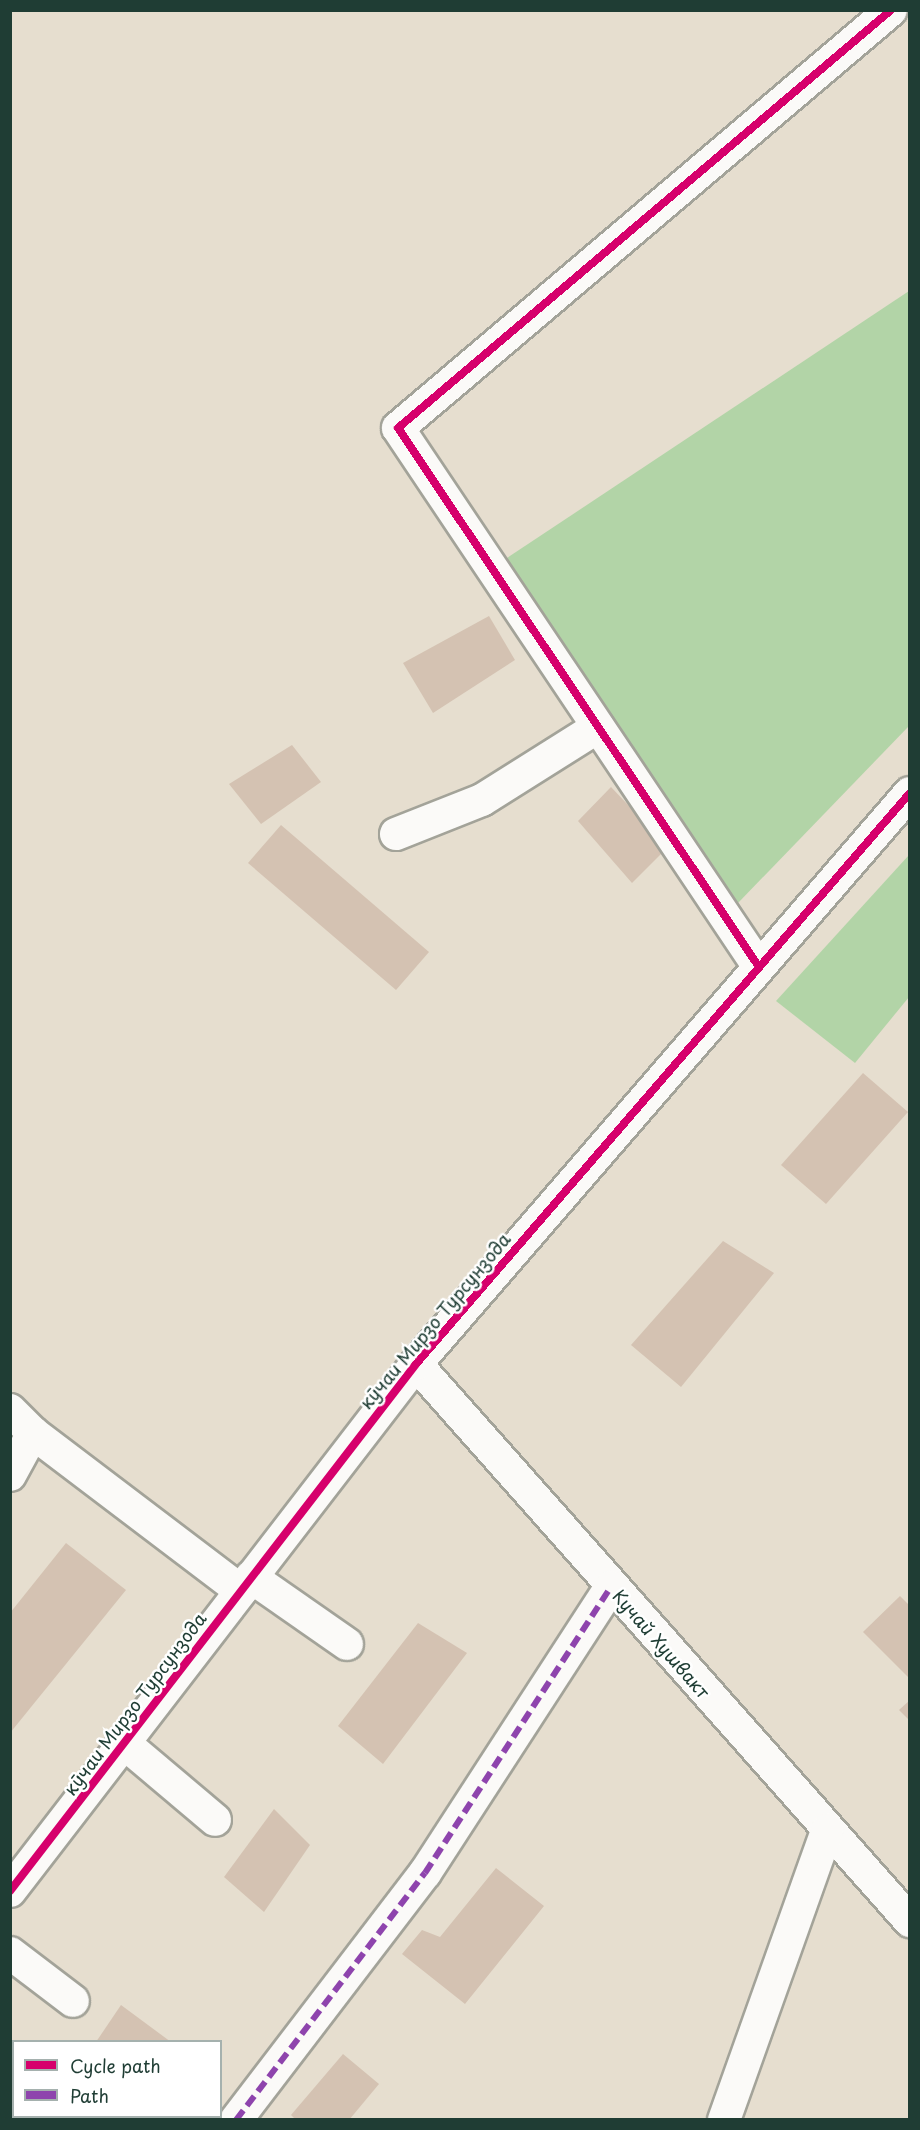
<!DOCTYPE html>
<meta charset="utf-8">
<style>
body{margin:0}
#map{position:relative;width:920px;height:2130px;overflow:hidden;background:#e6decf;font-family:"Playpen Sans",sans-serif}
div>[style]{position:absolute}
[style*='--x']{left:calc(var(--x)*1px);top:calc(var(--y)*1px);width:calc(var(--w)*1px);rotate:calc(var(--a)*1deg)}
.green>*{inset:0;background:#b2d4a7}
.building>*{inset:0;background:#d4c2b2}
.roads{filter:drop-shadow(2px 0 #a3a399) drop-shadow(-2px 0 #a3a399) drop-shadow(0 2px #a3a399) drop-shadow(0 -2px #a3a399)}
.minor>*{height:32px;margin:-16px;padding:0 16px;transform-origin:16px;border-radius:16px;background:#fbfaf8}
.quiet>*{height:6px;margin-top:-3px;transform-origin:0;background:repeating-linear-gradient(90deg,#8e44ad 0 12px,transparent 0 18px)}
.cycleway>*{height:8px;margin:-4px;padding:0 4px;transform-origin:4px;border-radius:4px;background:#d6006c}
span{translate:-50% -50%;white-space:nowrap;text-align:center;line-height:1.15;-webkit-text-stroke:5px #fff;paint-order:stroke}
.street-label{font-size:18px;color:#1f3d34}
.frame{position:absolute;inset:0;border:12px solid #1f3d34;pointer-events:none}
.legend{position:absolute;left:12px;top:2040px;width:210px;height:78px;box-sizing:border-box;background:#fff;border:2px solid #a5b1ae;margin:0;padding:8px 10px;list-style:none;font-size:18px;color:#1f3d34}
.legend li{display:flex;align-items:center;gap:12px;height:30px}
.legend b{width:30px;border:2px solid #a5b1ae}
</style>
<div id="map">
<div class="green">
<i style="clip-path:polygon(909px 291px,909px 726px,738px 903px,504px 560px)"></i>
<i style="clip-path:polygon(909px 855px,909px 997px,855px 1063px,776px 1001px)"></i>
</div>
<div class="building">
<i style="clip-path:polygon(489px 616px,515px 660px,433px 713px,403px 663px)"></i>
<i style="clip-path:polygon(292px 745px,321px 782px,261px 824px,229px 784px)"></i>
<i style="clip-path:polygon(611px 787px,668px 847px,632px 883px,578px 821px)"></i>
<i style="clip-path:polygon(281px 825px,429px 952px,396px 990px,248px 863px)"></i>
<i style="clip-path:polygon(863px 1073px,908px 1112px,826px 1204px,781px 1165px)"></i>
<i style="clip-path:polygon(723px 1241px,774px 1273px,681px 1387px,631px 1345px)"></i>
<i style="clip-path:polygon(66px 1543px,126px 1590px,10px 1733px,10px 1613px)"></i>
<i style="clip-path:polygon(900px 1596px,910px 1606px,910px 1679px,863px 1632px)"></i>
<i style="clip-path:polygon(418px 1623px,467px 1653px,383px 1764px,338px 1726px)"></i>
<i style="clip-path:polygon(910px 1700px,910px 1721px,899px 1710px)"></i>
<i style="clip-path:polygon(274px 1809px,310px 1845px,264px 1912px,224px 1877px)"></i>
<i style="clip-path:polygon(496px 1868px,544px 1906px,465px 2004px,402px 1954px,422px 1930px,440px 1937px)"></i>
<i style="clip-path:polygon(121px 2005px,171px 2042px,96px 2042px)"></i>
<i style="clip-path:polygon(343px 2054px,379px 2084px,349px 2120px,296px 2120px,291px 2115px)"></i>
</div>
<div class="roads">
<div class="minor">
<i style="--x:396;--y:834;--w:92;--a:-21.6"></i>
<i style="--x:482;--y:800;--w:137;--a:-32.2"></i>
<i style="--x:757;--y:964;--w:645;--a:-123.81"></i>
<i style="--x:398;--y:428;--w:646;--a:-40.29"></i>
<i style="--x:416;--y:1364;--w:745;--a:48.43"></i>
<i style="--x:10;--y:1410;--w:33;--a:45"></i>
<i style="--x:10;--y:1475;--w:48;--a:-61.3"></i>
<i style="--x:33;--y:1433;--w:261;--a:37.2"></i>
<i style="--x:251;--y:1577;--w:117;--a:34.9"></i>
<i style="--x:124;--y:1743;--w:119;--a:40.2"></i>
<i style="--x:10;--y:1891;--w:665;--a:-52.39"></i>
<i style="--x:416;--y:1364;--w:755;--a:-49.14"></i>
<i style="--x:10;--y:1953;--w:79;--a:37.3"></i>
<i style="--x:23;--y:2116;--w:6;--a:45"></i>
<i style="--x:236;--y:2120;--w:311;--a:-52.6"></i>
<i style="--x:425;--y:1873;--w:341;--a:-57"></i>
<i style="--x:724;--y:2120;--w:308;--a:-70.4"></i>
</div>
</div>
<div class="quiet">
<i style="--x:236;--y:2120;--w:311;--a:-52.6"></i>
<i style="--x:425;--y:1873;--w:341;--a:-57"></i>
</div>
<div class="cycleway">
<i style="--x:757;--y:964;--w:645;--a:-123.81"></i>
<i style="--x:398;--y:428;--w:646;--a:-40.29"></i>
<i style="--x:10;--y:1891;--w:665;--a:-52.39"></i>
<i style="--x:416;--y:1364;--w:755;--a:-49.14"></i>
</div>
<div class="street-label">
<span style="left:435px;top:1321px;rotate:-50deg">кӯчаи Мирзо Турсунзода</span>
<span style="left:661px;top:1644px;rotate:49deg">Кучай Хушвакт</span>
<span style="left:135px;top:1704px;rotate:-53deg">кӯчаи Мирзо Турсунзода</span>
</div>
<div class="frame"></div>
<ul class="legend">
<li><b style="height:8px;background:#d6006c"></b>Cycle path</li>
<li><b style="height:8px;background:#8e44ad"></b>Path</li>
</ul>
</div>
